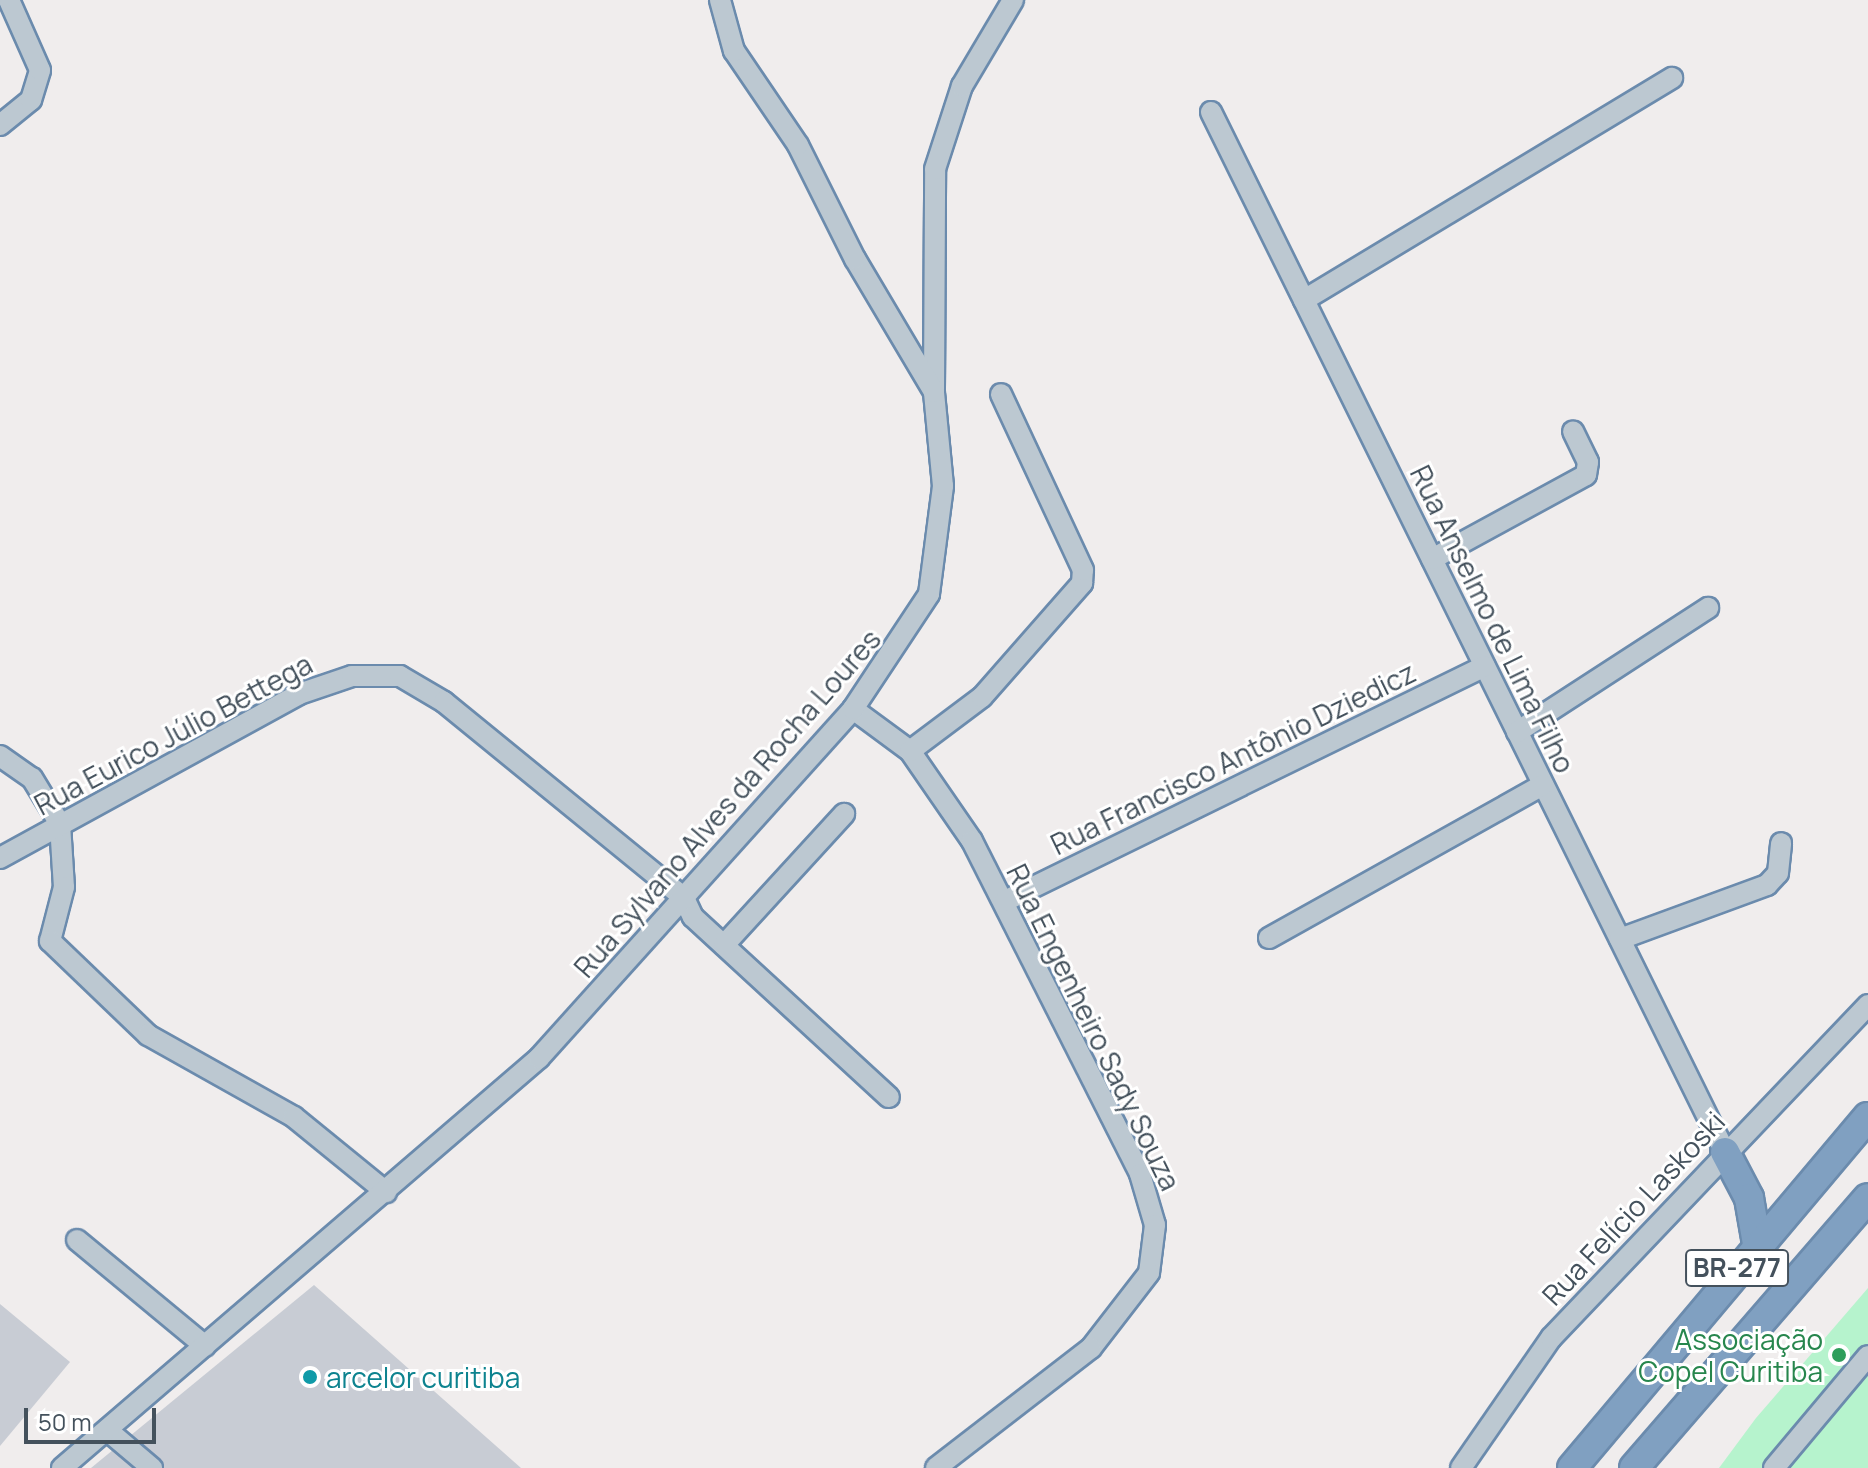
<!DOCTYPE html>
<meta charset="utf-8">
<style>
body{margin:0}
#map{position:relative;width:1868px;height:1468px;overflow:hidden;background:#f0eded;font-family:Manrope,sans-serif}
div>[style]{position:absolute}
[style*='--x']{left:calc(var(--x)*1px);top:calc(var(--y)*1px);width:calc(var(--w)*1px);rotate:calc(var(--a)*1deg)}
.green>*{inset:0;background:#b6f3cd}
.building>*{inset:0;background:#c8ccd4}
.roads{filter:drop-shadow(2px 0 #6b8bad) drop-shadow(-2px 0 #6b8bad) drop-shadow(0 2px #6b8bad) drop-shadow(0 -2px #6b8bad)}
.minor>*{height:20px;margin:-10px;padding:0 10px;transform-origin:10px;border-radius:10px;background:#bcc8d1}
.highway>*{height:28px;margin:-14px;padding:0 14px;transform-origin:14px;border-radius:14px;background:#80a0c1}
.dots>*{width:22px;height:22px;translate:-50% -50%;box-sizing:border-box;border:4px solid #fff;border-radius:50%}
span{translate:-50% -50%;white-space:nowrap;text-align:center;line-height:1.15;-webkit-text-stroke:6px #fff;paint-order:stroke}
.shield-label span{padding:2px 6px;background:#fff;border:2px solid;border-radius:6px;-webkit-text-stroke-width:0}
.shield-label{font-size:26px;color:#44515c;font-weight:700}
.street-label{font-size:28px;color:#44515c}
.leisure-label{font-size:28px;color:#27864d}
.right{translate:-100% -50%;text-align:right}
.culture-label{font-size:28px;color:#0d838f}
.left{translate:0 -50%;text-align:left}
.scale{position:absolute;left:24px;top:1408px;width:132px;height:36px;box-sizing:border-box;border:4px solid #44515c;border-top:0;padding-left:10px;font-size:24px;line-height:28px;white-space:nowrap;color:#44515c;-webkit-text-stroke:6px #fff;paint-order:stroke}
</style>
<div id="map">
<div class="green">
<i style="clip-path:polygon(1868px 1288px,1868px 1468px,1719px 1468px,1756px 1418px)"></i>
</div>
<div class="building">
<i style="clip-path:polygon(314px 1285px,521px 1468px,91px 1468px)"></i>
<i style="clip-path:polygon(0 1304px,70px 1362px,0 1446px)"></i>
</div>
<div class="roads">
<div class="minor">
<i style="--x:1211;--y:112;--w:1160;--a:63.7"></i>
<i style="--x:0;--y:125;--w:40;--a:-39"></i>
<i style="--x:31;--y:100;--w:31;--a:-73"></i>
<i style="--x:40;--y:70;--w:77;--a:-113.9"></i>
<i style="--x:1304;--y:300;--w:430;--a:-31.1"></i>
<i style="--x:934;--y:389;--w:220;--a:-89.7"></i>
<i style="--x:935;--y:169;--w:87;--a:-72"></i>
<i style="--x:962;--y:86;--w:100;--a:-59.3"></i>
<i style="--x:1432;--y:559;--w:175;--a:-28.6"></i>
<i style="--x:1586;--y:475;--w:13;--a:-81"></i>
<i style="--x:1588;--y:462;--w:34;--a:-116"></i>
<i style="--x:853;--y:709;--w:71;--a:36.4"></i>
<i style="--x:910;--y:751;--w:109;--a:55.4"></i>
<i style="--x:972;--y:841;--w:373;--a:63.2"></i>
<i style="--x:1140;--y:1174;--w:53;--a:73.6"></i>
<i style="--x:1155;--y:1225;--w:48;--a:97.1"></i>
<i style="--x:1149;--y:1273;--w:95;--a:127.7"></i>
<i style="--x:1091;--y:1348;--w:196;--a:142.3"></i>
<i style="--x:1517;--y:732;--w:228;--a:-33"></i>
<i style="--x:910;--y:751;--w:90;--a:-36.9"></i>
<i style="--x:982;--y:697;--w:152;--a:-48.7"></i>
<i style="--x:1082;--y:583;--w:13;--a:-86"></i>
<i style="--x:1083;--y:570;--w:194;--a:-115"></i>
<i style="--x:0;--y:756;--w:39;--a:35"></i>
<i style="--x:32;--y:778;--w:54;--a:58.7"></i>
<i style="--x:60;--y:824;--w:63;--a:86.4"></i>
<i style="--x:64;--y:887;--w:56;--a:104.5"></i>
<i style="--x:50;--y:941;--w:136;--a:43.8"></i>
<i style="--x:148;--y:1035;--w:167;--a:29.3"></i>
<i style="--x:294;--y:1117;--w:119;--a:39.2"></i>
<i style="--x:0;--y:858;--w:341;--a:-28.7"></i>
<i style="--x:299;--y:694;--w:56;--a:-18.8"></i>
<i style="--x:352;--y:676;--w:48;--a:0"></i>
<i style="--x:400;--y:676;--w:51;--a:30.6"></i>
<i style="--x:444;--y:702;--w:310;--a:39.2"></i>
<i style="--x:684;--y:898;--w:21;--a:65"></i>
<i style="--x:693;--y:917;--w:266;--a:42.6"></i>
<i style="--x:1005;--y:901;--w:534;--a:-26.09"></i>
<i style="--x:1269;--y:938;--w:314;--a:-29.2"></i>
<i style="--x:1620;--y:939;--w:157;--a:-20.2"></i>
<i style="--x:1767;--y:885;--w:16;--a:-47"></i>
<i style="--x:1778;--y:873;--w:30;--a:-84"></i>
<i style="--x:724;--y:945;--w:178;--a:-47.5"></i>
<i style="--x:77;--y:1240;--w:166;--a:39.6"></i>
<i style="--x:107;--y:1430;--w:59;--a:40.2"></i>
<i style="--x:62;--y:1468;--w:629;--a:-40.68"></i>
<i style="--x:539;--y:1058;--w:469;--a:-48"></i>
<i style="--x:853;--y:709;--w:138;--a:-56.5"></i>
<i style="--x:929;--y:594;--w:109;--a:-82.6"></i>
<i style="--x:943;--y:486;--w:94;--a:-95.5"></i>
<i style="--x:934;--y:392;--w:155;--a:-120.7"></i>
<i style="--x:855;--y:259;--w:127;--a:-116.6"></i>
<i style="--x:798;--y:145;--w:114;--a:-124.2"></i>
<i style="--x:734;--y:51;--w:53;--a:-105.4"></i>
<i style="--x:1461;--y:1468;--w:158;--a:-55.3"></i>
<i style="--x:1551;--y:1338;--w:460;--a:-46.4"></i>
<i style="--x:1774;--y:1468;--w:146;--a:-50"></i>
</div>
<div class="highway">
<i style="--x:1725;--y:1152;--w:52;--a:62.4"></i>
<i style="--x:1749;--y:1198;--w:47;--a:80.1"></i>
<i style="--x:1572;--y:1468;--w:459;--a:-49.9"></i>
<i style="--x:1634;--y:1468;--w:357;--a:-49.1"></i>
</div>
</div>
<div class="dots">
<i style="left:1839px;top:1355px;background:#2e9e5b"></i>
<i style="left:310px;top:1377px;background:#0f9aa8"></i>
</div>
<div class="shield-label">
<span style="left:1737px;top:1268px">BR-277</span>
</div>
<div class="street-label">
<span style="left:1493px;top:619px;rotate:64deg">Rua Anselmo de Lima Filho</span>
<span style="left:173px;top:734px;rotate:-28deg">Rua Eurico Júlio Bettega</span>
<span style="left:1233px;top:758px;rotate:-26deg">Rua Francisco Antônio Dziedicz</span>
<span style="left:727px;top:803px;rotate:-49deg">Rua Sylvano Alves da Rocha Loures</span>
<span style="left:1094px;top:1027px;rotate:64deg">Rua Engenheiro Sady Souza</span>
<span style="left:1633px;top:1208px;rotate:-47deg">Rua Felício Laskoski</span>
</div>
<div class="leisure-label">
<span class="right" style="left:1823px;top:1355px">Associação<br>Copel Curitiba</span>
</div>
<div class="culture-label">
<span class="left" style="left:326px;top:1377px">arcelor curitiba</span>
</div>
<div class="scale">50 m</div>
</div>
